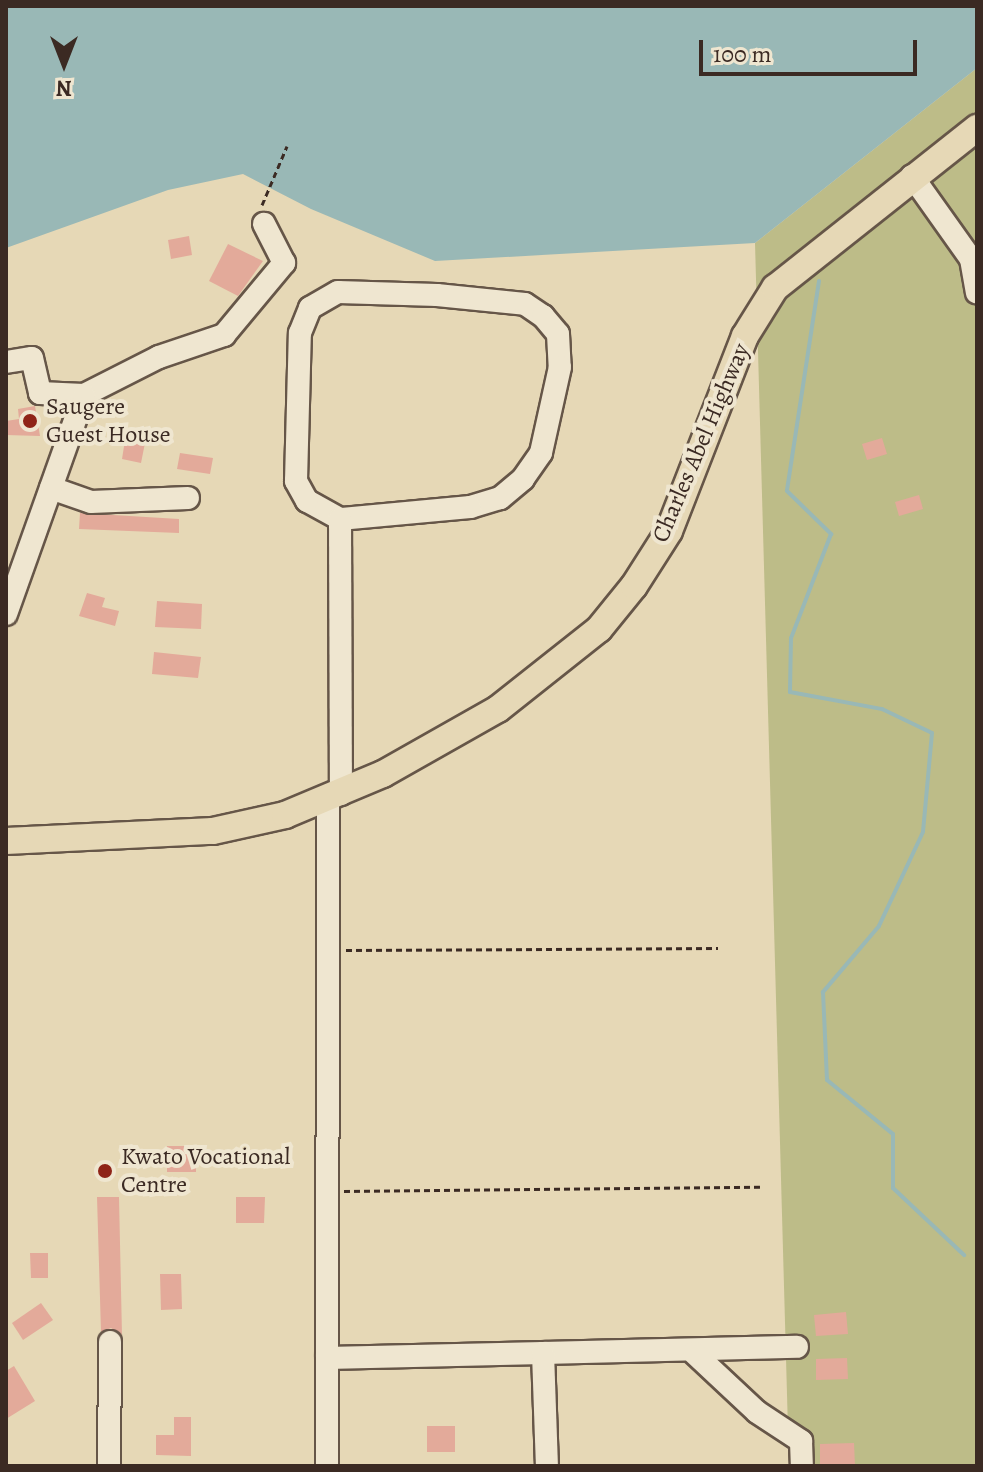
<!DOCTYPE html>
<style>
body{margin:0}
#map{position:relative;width:983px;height:1472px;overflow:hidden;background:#e6d8b6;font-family:Alegreya,serif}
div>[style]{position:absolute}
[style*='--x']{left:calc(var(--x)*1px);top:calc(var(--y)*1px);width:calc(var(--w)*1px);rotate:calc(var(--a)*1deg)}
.green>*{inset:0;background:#bdbc88}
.water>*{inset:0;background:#99b8b6}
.stream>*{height:4px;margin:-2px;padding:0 2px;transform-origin:2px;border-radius:2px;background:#99b8b6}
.building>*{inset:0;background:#e3aa9a}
.path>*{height:3px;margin-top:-1.5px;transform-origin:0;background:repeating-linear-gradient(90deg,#3b2a23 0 6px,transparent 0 10px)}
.roads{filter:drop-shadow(2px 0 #665648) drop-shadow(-2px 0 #665648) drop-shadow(0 2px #665648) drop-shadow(0 -2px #665648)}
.minor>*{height:22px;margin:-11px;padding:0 11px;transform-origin:11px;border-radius:11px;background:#efe6d0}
.major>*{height:26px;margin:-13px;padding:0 13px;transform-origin:13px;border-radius:13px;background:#e6d8b6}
.dots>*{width:22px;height:22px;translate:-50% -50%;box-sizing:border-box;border:4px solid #efe6d0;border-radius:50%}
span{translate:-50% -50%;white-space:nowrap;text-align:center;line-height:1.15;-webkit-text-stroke:8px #efe6d0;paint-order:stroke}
.poi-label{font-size:24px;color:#3b2a23}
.left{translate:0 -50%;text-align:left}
.street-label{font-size:24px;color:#3b2a23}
.frame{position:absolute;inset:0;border:8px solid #3b2a23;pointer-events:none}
.north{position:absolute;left:24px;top:24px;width:80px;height:80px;-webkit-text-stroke:6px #efe6d0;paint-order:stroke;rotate:180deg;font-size:22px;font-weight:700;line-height:32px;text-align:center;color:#3b2a23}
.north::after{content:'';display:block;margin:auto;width:28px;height:36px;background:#3b2a23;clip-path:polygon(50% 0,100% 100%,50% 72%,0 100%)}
.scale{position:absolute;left:699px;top:40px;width:218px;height:36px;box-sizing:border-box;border:4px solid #3b2a23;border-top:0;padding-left:10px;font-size:24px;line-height:28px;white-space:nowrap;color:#3b2a23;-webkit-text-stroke:6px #efe6d0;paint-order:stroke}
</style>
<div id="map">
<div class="green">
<i style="clip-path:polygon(977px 68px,977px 1466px,789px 1466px,755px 243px)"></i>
</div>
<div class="water">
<i style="clip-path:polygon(6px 6px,977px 6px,977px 68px,755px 243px,435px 261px,311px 209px,243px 174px,168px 190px,6px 248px)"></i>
</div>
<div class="stream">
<i style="--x:819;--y:281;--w:212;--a:98.7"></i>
<i style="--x:787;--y:491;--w:62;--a:44.3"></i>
<i style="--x:831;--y:534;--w:111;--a:111"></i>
<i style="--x:791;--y:638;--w:54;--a:91.1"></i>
<i style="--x:790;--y:692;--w:94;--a:10.5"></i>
<i style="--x:882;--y:709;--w:55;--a:25.6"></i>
<i style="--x:932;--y:733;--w:99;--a:95.2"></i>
<i style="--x:923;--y:832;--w:104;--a:115.1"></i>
<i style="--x:879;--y:926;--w:87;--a:130.3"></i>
<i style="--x:823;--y:992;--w:88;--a:87.4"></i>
<i style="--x:827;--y:1080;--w:85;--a:39.3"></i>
<i style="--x:893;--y:1134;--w:54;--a:90"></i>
<i style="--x:893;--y:1188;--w:98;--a:43.3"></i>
</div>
<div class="building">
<i style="clip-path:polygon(189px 236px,192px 255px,171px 259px,168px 240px)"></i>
<i style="clip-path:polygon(228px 244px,263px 261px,238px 296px,209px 281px)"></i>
<i style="clip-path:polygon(35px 406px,40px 436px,6px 435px,6px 421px,19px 419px,18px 409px)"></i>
<i style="clip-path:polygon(126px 434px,146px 438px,141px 463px,122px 459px)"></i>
<i style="clip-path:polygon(882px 438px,887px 454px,867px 460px,862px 444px)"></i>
<i style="clip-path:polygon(180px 453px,213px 458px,210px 474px,177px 469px)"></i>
<i style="clip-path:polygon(919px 495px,923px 509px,899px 516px,895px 502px)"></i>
<i style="clip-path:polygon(80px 513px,179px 519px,179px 533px,79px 529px)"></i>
<i style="clip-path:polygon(87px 593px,105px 598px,102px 607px,119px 611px,115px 626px,79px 616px)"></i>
<i style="clip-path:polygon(157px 601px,202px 604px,201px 629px,155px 627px)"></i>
<i style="clip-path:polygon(154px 652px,201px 657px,198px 678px,152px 674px)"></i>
<i style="clip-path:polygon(167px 1146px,196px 1146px,196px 1172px,167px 1172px)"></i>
<i style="clip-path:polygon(97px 1197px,119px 1197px,122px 1335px,111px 1328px,101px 1332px)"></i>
<i style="clip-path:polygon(236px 1197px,265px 1197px,264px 1223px,236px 1223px)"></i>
<i style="clip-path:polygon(30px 1253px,48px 1253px,48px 1278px,31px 1278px)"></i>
<i style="clip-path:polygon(160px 1274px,181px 1274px,182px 1309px,161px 1310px)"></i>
<i style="clip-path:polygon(41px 1303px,53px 1320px,23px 1340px,12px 1323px)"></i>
<i style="clip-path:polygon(846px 1312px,848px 1334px,816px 1336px,814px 1315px)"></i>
<i style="clip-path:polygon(847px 1358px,848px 1379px,816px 1380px,816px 1359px)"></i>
<i style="clip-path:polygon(14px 1366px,35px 1401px,6px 1419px,6px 1371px)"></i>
<i style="clip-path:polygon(174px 1417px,191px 1417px,191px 1456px,156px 1455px,156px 1435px,174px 1435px)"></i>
<i style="clip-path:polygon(427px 1426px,455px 1426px,455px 1452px,427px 1452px)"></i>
<i style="clip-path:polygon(854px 1443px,855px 1466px,820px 1466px,820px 1444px)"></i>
</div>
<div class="path">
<i style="--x:262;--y:205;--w:64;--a:-67"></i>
<i style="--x:346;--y:950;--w:372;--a:-0.3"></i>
<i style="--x:344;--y:1191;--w:416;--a:-0.6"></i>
</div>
<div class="roads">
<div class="minor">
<i style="--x:912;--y:176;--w:102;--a:54.6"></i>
<i style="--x:971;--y:259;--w:34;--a:80"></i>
<i style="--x:6;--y:362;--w:26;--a:-9"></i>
<i style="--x:32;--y:358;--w:36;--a:77"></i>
<i style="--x:40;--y:393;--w:44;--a:2.6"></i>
<i style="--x:84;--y:395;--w:84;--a:-26.9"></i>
<i style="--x:159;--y:357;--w:69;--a:-18.7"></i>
<i style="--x:224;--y:335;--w:94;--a:-50.2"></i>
<i style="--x:284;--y:263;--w:44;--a:-117.1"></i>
<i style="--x:51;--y:488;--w:42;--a:19.3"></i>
<i style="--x:91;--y:502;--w:97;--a:-2.4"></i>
<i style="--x:340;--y:519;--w:38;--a:-151"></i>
<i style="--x:307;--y:501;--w:23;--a:-119"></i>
<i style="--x:296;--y:481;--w:148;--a:-88.5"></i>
<i style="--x:300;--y:333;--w:27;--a:-68"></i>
<i style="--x:310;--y:308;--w:32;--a:-30"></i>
<i style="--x:338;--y:292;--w:99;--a:1.7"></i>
<i style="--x:437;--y:295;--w:88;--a:5.8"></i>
<i style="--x:525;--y:304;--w:22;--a:34"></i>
<i style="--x:543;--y:316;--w:23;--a:50"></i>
<i style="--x:558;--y:334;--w:33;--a:87"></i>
<i style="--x:560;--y:367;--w:88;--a:102.5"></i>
<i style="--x:541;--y:453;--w:32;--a:125"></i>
<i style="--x:523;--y:479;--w:30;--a:140"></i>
<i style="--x:500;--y:498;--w:31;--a:163"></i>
<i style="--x:470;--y:507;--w:131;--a:174.7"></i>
<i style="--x:340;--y:519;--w:275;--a:89.8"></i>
<i style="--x:6;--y:614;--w:232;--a:-70.4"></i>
<i style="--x:543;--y:1353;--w:254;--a:-1.4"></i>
<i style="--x:694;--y:1353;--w:86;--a:43.1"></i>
<i style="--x:757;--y:1412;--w:53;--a:33.4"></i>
<i style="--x:801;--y:1441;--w:25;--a:88"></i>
<i style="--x:327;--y:1358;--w:216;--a:-1.3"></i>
<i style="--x:543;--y:1353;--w:113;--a:88"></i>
<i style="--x:109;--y:1466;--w:124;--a:-89.5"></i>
<i style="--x:327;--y:1466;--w:666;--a:-89.91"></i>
</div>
<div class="major">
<i style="--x:6;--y:841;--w:207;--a:-2.8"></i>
<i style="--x:213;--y:831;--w:74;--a:-12.5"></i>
<i style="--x:285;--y:815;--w:106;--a:-22.7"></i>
<i style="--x:383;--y:774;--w:132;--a:-29.5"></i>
<i style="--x:498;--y:709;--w:129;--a:-38.4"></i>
<i style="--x:599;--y:629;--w:55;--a:-50.9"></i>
<i style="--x:634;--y:586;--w:65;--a:-57.5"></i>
<i style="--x:669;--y:531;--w:209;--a:-68.7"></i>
<i style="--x:745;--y:336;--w:57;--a:-58"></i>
<i style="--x:775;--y:288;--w:258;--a:-38.4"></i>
</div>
</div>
<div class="dots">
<i style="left:30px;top:421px;background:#8f2418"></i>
<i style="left:105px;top:1171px;background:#8f2418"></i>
</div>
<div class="poi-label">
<span class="left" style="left:46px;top:421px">Saugere<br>Guest House</span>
<span class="left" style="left:121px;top:1171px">Kwato Vocational<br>Centre</span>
</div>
<div class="street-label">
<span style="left:701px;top:443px;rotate:-67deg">Charles Abel Highway</span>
</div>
<div class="frame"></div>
<div class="north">N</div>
<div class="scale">100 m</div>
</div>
